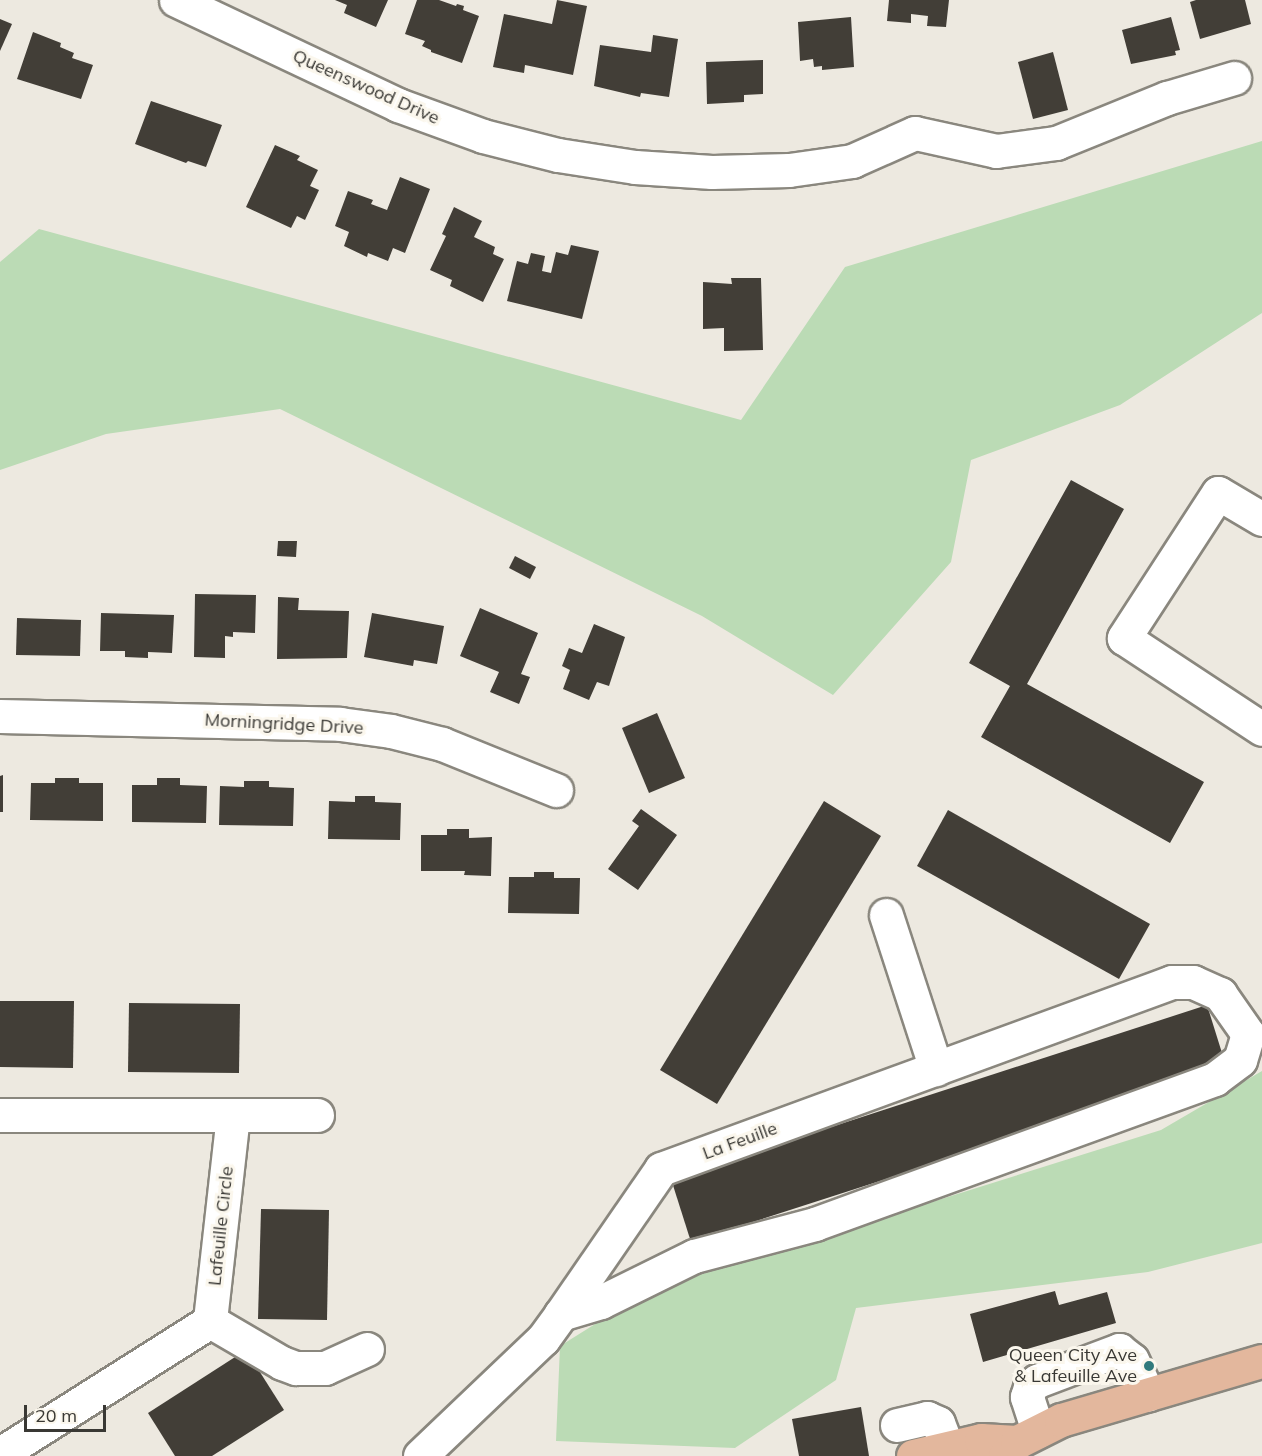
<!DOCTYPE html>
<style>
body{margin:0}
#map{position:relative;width:1262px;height:1456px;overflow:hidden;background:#ede9e0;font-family:Mulish,sans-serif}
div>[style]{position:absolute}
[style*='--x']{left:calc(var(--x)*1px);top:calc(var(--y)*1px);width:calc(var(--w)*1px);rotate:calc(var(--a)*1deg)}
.green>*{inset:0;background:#bbdbb5}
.building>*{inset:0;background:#423e37}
.roads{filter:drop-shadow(2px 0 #8a877e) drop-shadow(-2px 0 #8a877e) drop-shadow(0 2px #8a877e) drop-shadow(0 -2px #8a877e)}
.minor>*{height:33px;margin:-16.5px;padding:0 16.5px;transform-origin:16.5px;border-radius:16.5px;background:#fff}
.major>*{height:33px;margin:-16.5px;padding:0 16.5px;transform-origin:16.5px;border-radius:16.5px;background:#e3b79d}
.dots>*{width:16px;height:16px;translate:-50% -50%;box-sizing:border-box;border:3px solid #fbf7ed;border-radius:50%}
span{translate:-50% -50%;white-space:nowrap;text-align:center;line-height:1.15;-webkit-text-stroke:6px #fbf7ed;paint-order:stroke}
.street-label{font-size:18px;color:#393834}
.poi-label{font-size:18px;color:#393834}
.right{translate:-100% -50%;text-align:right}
.scale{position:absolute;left:24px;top:1405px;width:82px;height:27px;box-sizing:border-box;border:3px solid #393834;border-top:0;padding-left:8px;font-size:18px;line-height:21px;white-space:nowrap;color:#393834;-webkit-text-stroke:4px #fbf7ed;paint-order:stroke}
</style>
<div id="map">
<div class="green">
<i style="clip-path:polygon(1262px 141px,1262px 313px,1120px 405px,971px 460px,951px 562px,833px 695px,702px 616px,280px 409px,106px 434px,0 470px,0 262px,39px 229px,741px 420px,845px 267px)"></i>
<i style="clip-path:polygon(1262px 1071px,1262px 1243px,1148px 1272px,856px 1308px,836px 1380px,735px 1448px,556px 1441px,560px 1346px,648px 1291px,1161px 1130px)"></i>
</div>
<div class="building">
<i style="clip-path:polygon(335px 0,388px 0,376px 27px,344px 13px,347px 5px)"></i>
<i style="clip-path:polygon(417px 0,439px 0,456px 6px,457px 4px,464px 6px,463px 10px,479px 16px,462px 63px,431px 52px,431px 50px,422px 46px,425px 41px,405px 34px)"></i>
<i style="clip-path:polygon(557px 0,587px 6px,573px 75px,525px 65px,524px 73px,493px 67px,504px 14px,552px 24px)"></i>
<i style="clip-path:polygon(889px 0,949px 0,946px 27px,927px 26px,928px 16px,911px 14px,911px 23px,887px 21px)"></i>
<i style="clip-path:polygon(1196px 0,1245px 0,1251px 24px,1200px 39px,1190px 2px)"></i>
<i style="clip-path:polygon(851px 17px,854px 67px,822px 70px,822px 66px,814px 67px,813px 59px,800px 61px,798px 22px)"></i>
<i style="clip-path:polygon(1171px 17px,1180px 50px,1175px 51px,1176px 55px,1131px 64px,1122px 30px)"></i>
<i style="clip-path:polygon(0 19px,12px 24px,0 51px)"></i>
<i style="clip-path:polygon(33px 32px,61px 43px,60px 47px,74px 53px,72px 58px,93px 65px,81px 99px,17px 79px)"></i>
<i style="clip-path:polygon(653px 35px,678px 39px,669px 97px,641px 93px,640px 97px,594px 86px,600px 45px,651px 52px)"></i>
<i style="clip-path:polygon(1053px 52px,1068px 110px,1033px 119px,1018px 62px)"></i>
<i style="clip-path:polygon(763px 60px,763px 94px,744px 95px,744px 102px,707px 104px,706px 62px)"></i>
<i style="clip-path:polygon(151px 101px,222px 125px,206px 167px,188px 161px,186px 163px,135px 144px)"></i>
<i style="clip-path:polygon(275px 145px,300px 156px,297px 160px,318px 170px,310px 186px,319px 190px,305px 220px,297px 216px,291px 228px,246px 207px)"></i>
<i style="clip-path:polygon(400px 177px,430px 189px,405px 253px,393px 248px,388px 261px,368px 253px,367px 257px,344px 246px,349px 232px,335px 226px,348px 191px,373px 200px,371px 204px,387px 210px)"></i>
<i style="clip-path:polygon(454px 207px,482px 221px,474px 237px,495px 247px,493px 254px,504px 259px,483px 302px,450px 286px,452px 280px,430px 270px,446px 236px,442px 234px)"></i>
<i style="clip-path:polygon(571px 245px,599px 251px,582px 319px,507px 301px,517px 261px,528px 264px,531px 253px,545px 256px,542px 271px,551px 273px,556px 252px,568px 255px)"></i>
<i style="clip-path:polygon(731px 278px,761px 278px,763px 350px,724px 351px,724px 328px,703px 329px,703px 282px,732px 284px)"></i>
<i style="clip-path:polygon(1071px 480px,1124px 509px,1027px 684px,1204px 782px,1170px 843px,981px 737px,1010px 686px,969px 663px)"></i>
<i style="clip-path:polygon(278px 541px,297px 541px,296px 557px,277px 556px)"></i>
<i style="clip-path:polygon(515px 556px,536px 567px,530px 579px,509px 568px)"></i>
<i style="clip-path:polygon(195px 594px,256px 595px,255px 633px,233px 632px,233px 637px,225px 636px,225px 658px,194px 657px)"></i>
<i style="clip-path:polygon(278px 597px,299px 598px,298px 610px,349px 611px,347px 658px,277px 659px)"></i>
<i style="clip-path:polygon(480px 608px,538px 633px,521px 674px,530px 677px,519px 704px,490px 692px,499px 672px,460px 656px)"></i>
<i style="clip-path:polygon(101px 613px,174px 615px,172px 653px,148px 652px,148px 658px,125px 657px,125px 651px,100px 651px)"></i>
<i style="clip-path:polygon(372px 613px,444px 626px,437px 664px,414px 660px,413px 666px,364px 657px)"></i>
<i style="clip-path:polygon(17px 618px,81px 620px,80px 656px,16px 655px)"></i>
<i style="clip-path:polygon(594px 624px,625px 637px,609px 686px,597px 682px,589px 700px,563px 689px,570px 670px,562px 666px,569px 648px,582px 653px)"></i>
<i style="clip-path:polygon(657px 713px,685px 778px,649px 793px,622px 728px)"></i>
<i style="clip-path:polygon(3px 775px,3px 812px,0 812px,0 776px)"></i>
<i style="clip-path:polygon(55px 778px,79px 778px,79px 783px,103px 783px,103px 821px,30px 820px,31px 783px,55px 783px)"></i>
<i style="clip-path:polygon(157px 778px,180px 778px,180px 785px,207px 786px,206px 823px,132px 822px,132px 785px,157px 785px)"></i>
<i style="clip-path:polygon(244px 781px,269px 781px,269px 787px,294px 788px,293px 826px,219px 825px,220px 786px,244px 787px)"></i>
<i style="clip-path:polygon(355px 796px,375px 796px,375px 802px,401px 803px,400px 840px,328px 839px,329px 801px,355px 802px)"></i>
<i style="clip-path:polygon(824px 801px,881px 836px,717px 1104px,660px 1070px)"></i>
<i style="clip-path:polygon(641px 809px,677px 835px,638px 890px,608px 869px,639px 826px,632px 821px)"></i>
<i style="clip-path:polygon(948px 810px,1150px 924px,1119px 979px,917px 866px)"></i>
<i style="clip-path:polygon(447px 829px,469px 829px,469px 838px,492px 837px,491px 876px,464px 875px,465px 871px,421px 871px,421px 835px,447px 835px)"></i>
<i style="clip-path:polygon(534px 872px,554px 872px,554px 878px,580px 878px,579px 914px,508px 913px,509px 877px,534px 877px)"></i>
<i style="clip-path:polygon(0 1001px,74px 1001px,73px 1068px,0 1067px)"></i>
<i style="clip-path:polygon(129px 1003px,240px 1004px,239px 1073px,128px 1072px)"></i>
<i style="clip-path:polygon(1207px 1005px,1227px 1069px,691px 1242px,671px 1179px)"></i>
<i style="clip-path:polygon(261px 1209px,329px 1210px,327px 1320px,258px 1319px)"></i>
<i style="clip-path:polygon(1055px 1291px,1059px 1305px,1107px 1292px,1116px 1323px,983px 1362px,970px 1314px)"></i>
<i style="clip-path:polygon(246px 1350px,284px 1410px,212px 1456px,175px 1456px,148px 1413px)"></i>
<i style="clip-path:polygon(861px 1407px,869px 1456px,799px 1456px,792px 1419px)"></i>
</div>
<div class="roads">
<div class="minor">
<i style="--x:176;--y:0;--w:246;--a:25.3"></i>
<i style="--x:398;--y:105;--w:90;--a:20"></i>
<i style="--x:483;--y:136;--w:77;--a:14.2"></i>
<i style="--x:558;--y:155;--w:78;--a:8.9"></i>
<i style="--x:635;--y:167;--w:77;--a:3.7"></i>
<i style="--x:712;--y:172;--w:77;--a:-1.5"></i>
<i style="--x:789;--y:170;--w:64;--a:-8.1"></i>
<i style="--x:852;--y:161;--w:69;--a:-24"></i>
<i style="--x:915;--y:133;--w:83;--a:12.5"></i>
<i style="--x:996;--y:151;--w:61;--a:-7.6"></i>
<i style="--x:1056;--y:143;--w:120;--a:-22.1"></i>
<i style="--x:1167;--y:98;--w:70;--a:-16.6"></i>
<i style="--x:1262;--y:519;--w:51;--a:-149.4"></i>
<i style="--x:1218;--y:493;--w:173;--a:123"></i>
<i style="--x:1124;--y:638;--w:165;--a:33.4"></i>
<i style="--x:0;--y:716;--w:340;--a:1.3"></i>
<i style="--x:340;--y:724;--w:51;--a:7.8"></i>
<i style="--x:391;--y:731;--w:53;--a:14.3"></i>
<i style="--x:442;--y:744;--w:123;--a:22"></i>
<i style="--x:886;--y:915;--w:162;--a:72"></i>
<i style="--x:0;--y:1115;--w:233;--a:0"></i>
<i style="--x:233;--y:1115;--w:207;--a:96.4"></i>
<i style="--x:233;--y:1115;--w:84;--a:0"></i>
<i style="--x:210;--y:1321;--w:83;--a:30.3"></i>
<i style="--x:282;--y:1363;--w:15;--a:20"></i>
<i style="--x:296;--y:1368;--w:29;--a:0"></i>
<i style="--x:325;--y:1368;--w:46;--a:-24.3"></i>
<i style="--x:897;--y:1425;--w:31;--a:-13"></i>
<i style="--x:927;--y:1418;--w:12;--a:24"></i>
<i style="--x:938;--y:1423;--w:25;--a:69"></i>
<i style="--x:1038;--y:1431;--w:36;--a:-108"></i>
<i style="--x:1027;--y:1397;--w:10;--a:-73"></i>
<i style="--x:1030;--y:1387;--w:9;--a:-41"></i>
<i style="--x:1037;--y:1381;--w:88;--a:-20.7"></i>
<i style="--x:1119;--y:1350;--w:16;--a:38"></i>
<i style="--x:1132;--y:1360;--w:38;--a:65"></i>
<i style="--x:0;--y:1454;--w:249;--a:-32.3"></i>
<i style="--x:420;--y:1456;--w:170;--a:-43.6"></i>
<i style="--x:543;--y:1339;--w:31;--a:-54"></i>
<i style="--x:561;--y:1314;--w:176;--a:-55.4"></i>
<i style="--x:661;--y:1169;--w:544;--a:-20.1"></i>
<i style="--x:1172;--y:982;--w:21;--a:0"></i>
<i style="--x:1193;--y:982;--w:30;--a:24"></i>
<i style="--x:1220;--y:994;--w:49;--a:55"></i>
<i style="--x:1248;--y:1034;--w:27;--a:107"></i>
<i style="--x:1240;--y:1060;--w:31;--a:143"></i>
<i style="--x:1215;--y:1079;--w:425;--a:160.1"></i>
<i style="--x:815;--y:1224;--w:125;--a:165.2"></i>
<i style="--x:694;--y:1256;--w:104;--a:153.7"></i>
<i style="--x:601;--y:1302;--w:42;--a:163.3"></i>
</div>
<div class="major">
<i style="--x:913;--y:1456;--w:70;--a:-13.2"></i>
<i style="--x:981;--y:1440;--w:36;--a:3"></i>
<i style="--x:1005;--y:1456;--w:18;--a:-49"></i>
<i style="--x:1017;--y:1442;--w:49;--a:-26.6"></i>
<i style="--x:1061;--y:1420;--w:209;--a:-16.4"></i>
</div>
</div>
<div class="dots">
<i style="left:1149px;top:1366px;background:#317a7d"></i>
</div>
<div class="street-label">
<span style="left:366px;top:87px;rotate:24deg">Queenswood Drive</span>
<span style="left:284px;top:724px;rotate:3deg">Morningridge Drive</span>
<span style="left:740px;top:1141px;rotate:-20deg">La Feuille</span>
<span style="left:221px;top:1226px;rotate:-84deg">Lafeuille Circle</span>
</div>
<div class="poi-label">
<span class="right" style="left:1137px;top:1366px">Queen City Ave<br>&amp; Lafeuille Ave</span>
</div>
<div class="scale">20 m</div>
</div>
